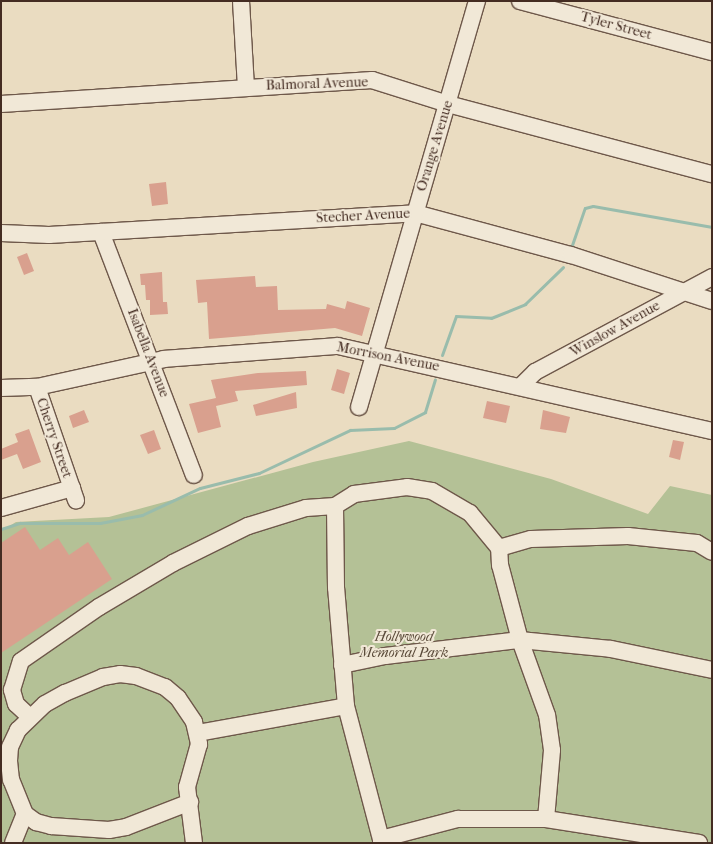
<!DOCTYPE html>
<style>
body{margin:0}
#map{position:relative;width:713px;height:844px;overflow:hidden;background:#eadcc1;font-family:"IM FELL French Canon",serif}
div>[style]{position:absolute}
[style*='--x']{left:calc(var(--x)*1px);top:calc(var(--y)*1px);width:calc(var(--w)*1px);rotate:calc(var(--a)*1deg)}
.green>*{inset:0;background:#b4c196}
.stream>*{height:3px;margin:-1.5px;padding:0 1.5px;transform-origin:1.5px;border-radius:1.5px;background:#99bcac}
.building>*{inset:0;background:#d9a08e}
.roads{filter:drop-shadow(1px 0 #6e584a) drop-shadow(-1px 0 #6e584a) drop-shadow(0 1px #6e584a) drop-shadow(0 -1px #6e584a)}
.minor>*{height:16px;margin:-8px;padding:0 8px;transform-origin:8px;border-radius:8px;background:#f1e8d7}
span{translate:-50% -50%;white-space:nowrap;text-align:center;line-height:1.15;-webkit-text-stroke:4px #f1e8d7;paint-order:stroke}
.street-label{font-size:14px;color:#442c22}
.park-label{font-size:14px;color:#5a4a39;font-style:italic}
.frame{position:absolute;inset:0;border:2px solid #442c22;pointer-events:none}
</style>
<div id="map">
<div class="green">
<i style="clip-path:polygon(409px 441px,551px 479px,648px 514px,670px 486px,712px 495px,712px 843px,1px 843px,1px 531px,16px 522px,109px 517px,313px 462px)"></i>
</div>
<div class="stream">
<i style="--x:572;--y:245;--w:39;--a:-71"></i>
<i style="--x:585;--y:208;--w:8;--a:-14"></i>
<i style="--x:593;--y:206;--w:121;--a:10"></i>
<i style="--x:442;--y:355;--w:41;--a:-70.3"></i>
<i style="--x:456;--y:316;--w:35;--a:3"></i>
<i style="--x:491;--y:318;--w:37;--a:-22"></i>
<i style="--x:525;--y:304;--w:53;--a:-44.2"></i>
<i style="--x:1;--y:529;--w:20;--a:-18"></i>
<i style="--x:20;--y:523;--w:80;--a:0"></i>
<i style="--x:100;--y:523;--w:43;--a:-10.8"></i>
<i style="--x:142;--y:515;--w:64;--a:-25"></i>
<i style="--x:200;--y:488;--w:61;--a:-14.3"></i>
<i style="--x:259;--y:473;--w:101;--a:-25.3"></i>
<i style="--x:350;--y:430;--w:44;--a:-2.6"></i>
<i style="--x:394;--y:428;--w:35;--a:-27"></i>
<i style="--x:425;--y:412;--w:34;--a:-73"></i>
</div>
<div class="building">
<i style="clip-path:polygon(166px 182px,168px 204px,152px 206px,149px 184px)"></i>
<i style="clip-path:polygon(27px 253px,34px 271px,24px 275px,17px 257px)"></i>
<i style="clip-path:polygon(162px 272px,163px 302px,167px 302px,168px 314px,150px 315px,150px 300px,146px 300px,145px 285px,141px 285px,140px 274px)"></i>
<i style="clip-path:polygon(255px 276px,256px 287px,277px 286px,278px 310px,326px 309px,327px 304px,345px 309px,347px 301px,370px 308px,362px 336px,335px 328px,209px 339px,207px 302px,198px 303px,196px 280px)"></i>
<i style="clip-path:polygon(337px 369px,350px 373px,344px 394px,331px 390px)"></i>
<i style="clip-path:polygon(306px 371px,307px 385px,235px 391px,238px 401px,216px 406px,221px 427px,198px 433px,189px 404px,216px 398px,211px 380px,258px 373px)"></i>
<i style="clip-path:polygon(296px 392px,297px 408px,256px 416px,253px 405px)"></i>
<i style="clip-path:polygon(487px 401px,510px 406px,506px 423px,483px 418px)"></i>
<i style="clip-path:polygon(84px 410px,89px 422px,73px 428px,69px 416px)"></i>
<i style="clip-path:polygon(543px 410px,570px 417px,566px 433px,540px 429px)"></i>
<i style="clip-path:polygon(29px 429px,41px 462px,23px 469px,17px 454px,1px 460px,1px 449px,18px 442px,15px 434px)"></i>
<i style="clip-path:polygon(154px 430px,161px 449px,148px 454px,140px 435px)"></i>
<i style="clip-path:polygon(673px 440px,684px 442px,680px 460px,669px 457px)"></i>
<i style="clip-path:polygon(25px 527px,40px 550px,58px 538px,69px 555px,88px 542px,112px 579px,1px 653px,1px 543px)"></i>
</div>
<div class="roads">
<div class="minor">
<i style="--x:241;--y:1;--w:86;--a:86.7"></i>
<i style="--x:520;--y:1;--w:199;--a:14.9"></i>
<i style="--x:1;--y:104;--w:372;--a:-3.7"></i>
<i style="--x:372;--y:80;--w:80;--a:17.5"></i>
<i style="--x:448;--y:104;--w:273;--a:14.9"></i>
<i style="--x:101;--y:232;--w:260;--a:69.1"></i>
<i style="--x:1;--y:233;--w:48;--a:2.4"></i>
<i style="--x:49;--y:235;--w:367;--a:-3.4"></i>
<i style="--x:415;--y:213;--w:162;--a:15.1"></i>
<i style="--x:571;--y:255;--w:148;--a:18.1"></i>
<i style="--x:521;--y:386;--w:20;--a:-45"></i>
<i style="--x:535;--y:372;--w:201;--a:-28.2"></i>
<i style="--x:37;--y:387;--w:120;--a:71"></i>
<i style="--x:1;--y:388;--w:36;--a:-2"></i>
<i style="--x:37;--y:387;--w:130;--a:-12.4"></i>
<i style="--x:164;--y:359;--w:174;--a:-4.3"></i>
<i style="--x:338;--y:346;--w:384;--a:12.8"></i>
<i style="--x:359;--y:407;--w:423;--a:-73.8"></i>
<i style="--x:1;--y:508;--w:74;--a:-15.7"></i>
<i style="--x:342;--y:665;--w:44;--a:-11.8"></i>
<i style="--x:385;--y:656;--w:136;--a:-6.8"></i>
<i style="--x:520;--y:640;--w:78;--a:-104.9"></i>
<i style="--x:500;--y:565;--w:17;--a:-93"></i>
<i style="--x:346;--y:706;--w:138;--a:75.3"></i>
<i style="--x:30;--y:717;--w:19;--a:-137"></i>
<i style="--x:16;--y:704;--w:15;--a:-106"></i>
<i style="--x:12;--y:690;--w:30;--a:-73"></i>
<i style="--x:21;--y:661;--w:95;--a:-34.7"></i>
<i style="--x:99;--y:607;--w:86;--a:-30.7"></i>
<i style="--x:173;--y:563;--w:84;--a:-26.3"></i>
<i style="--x:248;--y:526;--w:61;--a:-17.2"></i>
<i style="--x:306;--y:508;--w:29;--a:-4"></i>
<i style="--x:198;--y:733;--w:150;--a:-10.3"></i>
<i style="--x:346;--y:706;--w:118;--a:-94.8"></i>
<i style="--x:336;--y:588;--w:82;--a:-90.7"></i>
<i style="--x:335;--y:506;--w:22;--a:-32"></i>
<i style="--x:354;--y:494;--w:53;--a:-7.5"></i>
<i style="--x:407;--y:487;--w:25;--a:9"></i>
<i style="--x:432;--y:491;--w:44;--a:30.1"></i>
<i style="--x:470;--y:513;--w:45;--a:50.4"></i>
<i style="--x:499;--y:548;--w:33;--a:-16"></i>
<i style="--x:531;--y:539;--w:97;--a:-1.8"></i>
<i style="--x:628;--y:536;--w:69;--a:5.8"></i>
<i style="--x:697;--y:543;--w:17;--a:31"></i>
<i style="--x:25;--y:814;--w:14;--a:36"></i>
<i style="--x:36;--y:822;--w:16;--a:15"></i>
<i style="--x:51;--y:826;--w:58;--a:3.9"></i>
<i style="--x:109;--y:830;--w:17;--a:-10"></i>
<i style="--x:126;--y:827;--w:69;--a:-21.3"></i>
<i style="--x:546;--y:819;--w:155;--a:8.9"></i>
<i style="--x:13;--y:843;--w:31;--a:-68"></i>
<i style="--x:25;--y:814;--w:37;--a:-112"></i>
<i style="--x:11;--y:780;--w:19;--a:-96"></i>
<i style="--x:9;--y:761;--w:14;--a:-86"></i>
<i style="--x:10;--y:747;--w:19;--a:-65"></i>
<i style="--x:18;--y:730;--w:37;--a:-44"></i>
<i style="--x:45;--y:704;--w:23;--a:-29"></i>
<i style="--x:65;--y:693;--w:41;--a:-22.8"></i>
<i style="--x:103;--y:677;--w:17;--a:-10"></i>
<i style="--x:120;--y:674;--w:16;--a:7"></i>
<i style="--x:136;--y:676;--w:31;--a:21"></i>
<i style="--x:165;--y:687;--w:17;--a:40"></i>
<i style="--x:178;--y:698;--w:29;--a:56"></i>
<i style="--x:194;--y:722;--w:23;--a:77"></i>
<i style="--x:199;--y:744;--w:45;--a:105.6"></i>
<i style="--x:187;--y:787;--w:56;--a:82.9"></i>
<i style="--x:381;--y:843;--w:4;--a:-90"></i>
<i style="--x:381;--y:839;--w:80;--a:-14.6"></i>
<i style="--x:458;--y:819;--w:88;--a:0"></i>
<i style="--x:546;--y:819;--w:69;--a:-85"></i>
<i style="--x:552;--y:750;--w:35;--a:-98"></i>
<i style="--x:547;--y:715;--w:80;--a:-109.8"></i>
<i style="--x:520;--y:640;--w:91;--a:5.6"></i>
<i style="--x:611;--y:649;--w:103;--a:11.7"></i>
</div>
</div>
<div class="street-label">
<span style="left:616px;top:26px;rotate:15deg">Tyler Street</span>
<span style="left:317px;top:84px;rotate:-2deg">Balmoral Avenue</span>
<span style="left:435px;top:146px;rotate:-73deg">Orange Avenue</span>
<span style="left:363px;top:216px;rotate:-3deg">Stecher Avenue</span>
<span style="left:615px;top:329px;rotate:-29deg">Winslow Avenue</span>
<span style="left:148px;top:353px;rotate:69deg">Isabella Avenue</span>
<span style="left:388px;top:357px;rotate:11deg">Morrison Avenue</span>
<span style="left:54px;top:438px;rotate:71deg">Cherry Street</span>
</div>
<div class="park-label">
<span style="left:404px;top:645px">Hollywood<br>Memorial Park</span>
</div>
<div class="frame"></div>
</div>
